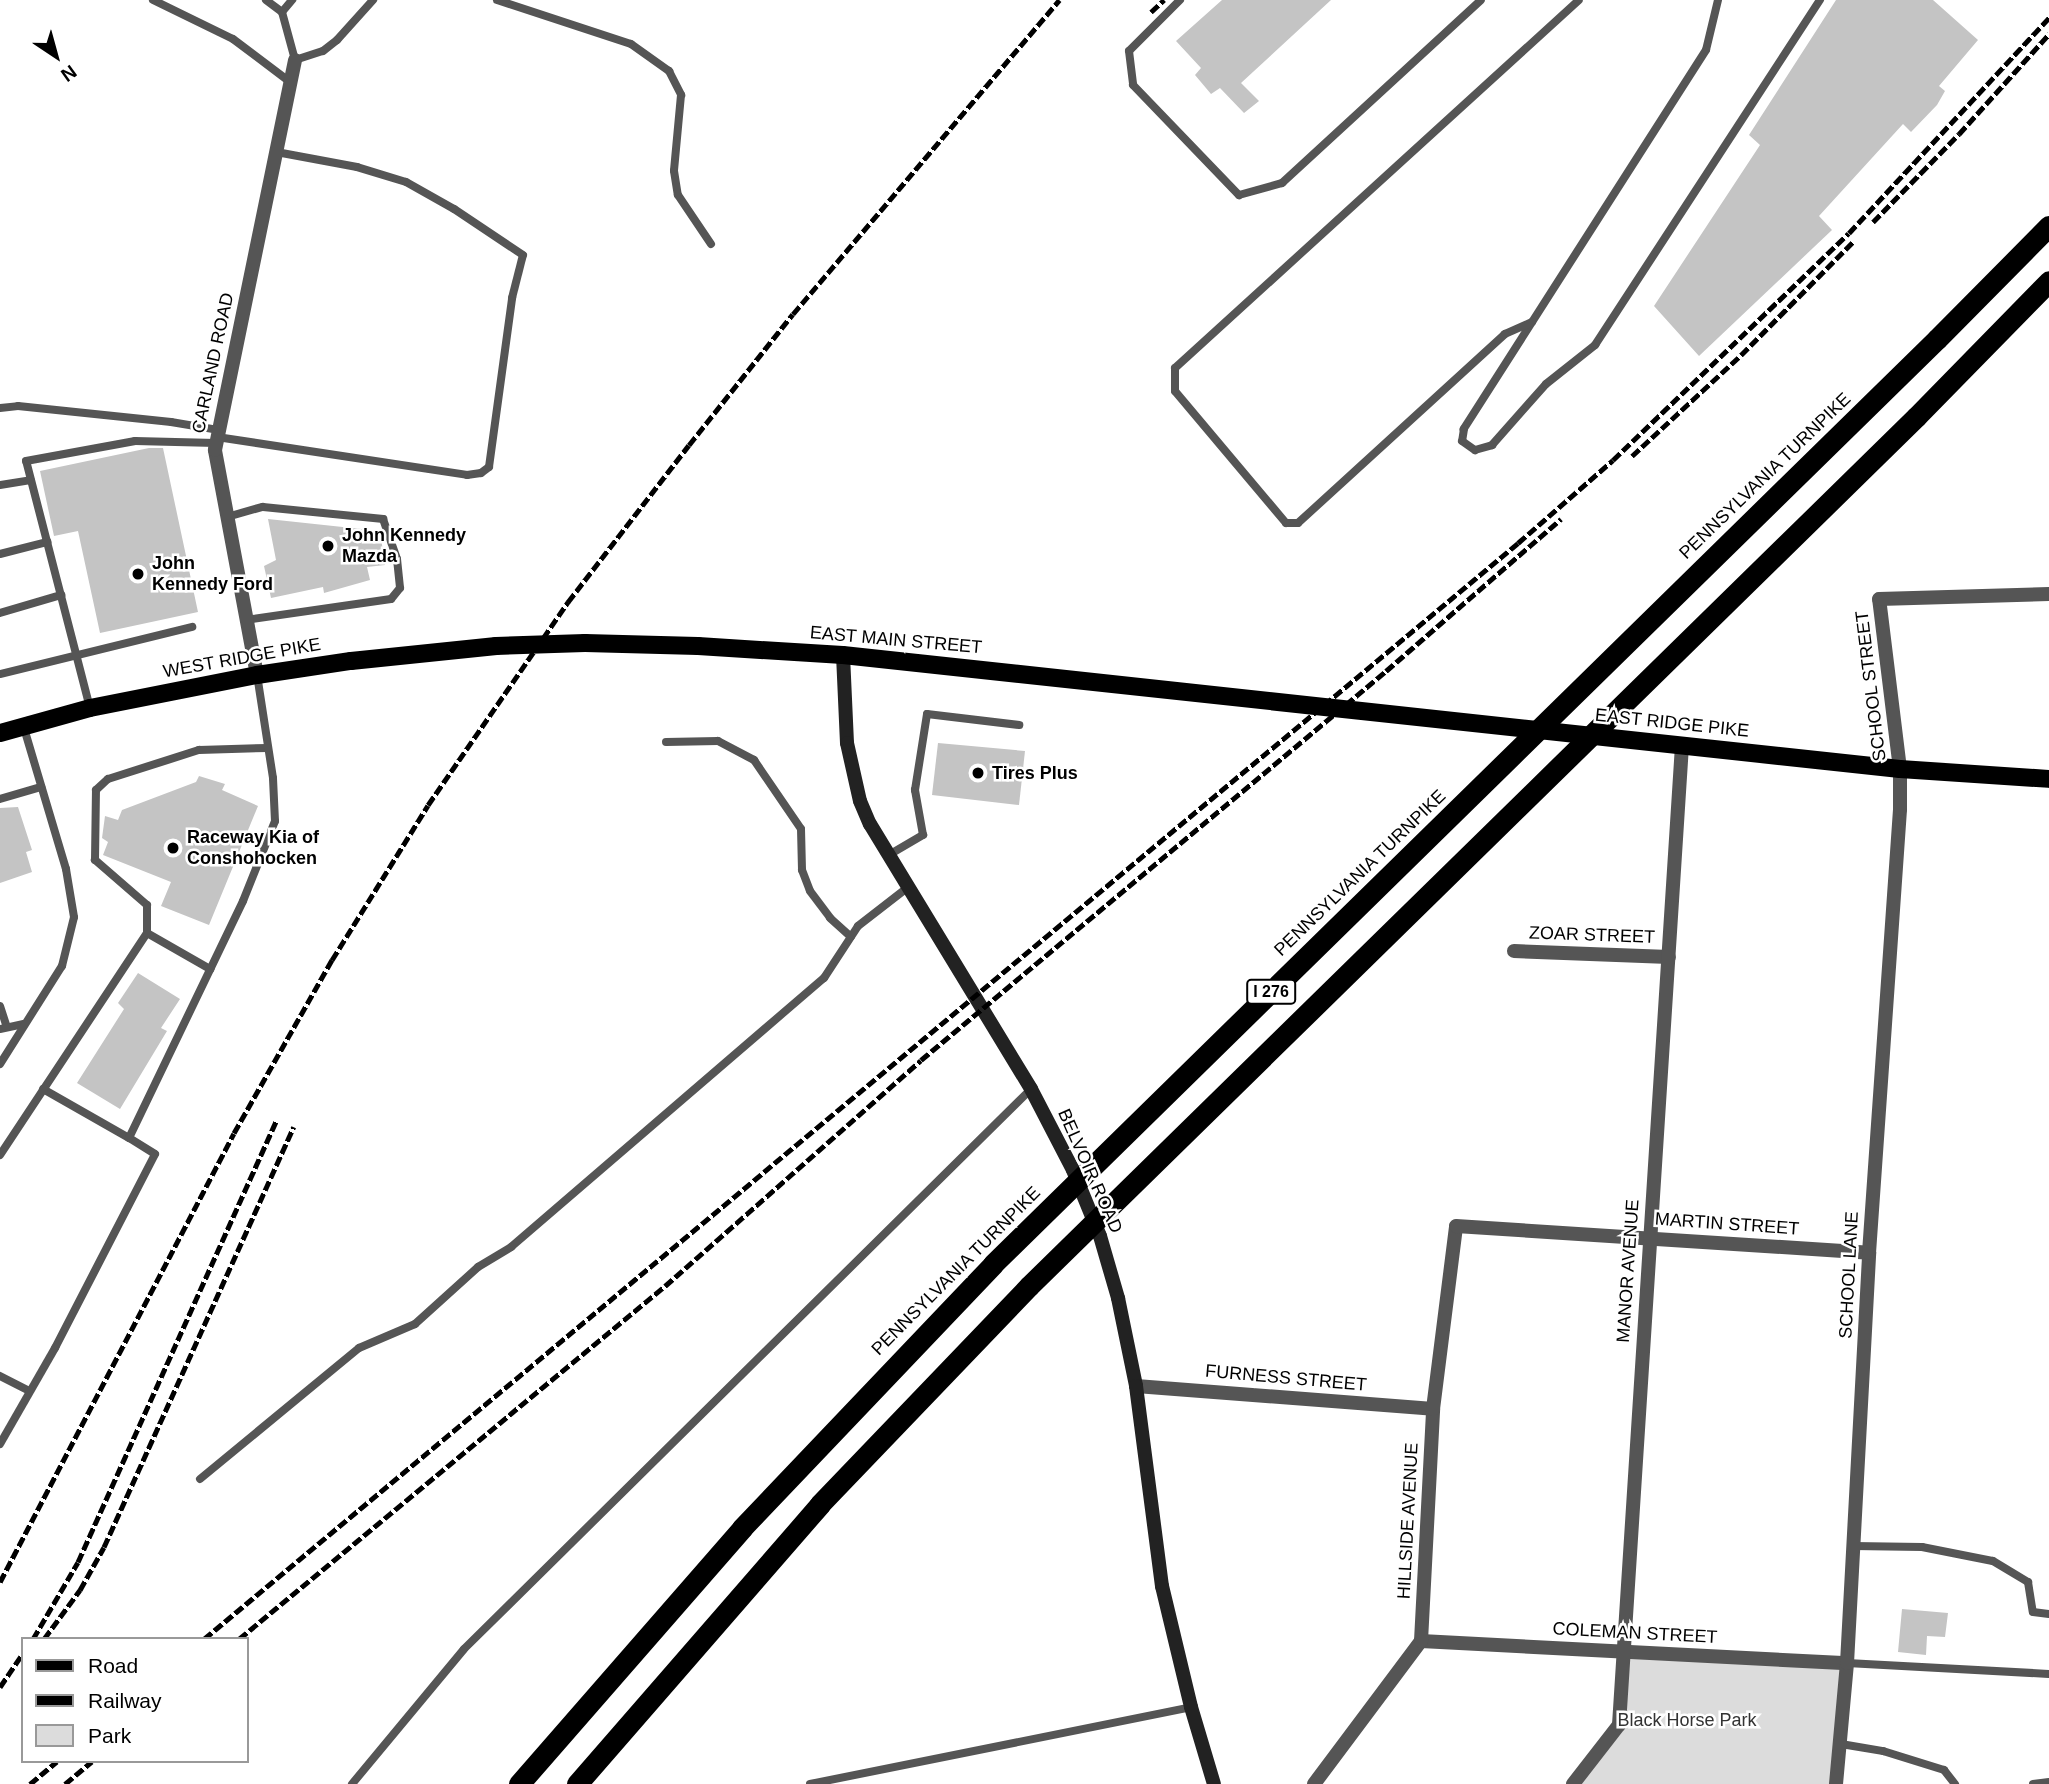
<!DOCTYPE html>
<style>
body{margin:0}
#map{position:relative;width:2049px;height:1784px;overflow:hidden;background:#fff;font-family:Helvetica,sans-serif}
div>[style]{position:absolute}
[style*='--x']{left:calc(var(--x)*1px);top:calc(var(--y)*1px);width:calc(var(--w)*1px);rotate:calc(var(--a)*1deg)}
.green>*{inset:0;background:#dcdcdc}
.building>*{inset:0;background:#c4c4c4}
.lane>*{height:8px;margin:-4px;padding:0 4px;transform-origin:4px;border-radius:4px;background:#555}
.street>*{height:14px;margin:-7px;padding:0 7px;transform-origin:7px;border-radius:7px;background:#555}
.secondary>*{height:14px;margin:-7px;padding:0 7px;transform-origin:7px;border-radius:7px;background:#222}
.primary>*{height:18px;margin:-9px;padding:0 9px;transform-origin:9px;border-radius:9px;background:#000}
.highway>*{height:21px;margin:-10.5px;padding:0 10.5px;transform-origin:10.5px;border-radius:10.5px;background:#000}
.rail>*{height:5px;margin-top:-2.5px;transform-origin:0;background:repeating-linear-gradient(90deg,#000 0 10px,transparent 0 13.5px)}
.dots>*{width:19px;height:19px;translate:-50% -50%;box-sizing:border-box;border:4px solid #fff;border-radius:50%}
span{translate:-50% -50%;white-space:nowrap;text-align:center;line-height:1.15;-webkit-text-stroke:5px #fff;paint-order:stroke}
.shield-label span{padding:2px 5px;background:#fff;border:2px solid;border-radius:5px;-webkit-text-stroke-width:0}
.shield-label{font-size:16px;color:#000;font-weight:700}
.street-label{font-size:18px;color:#000}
.poi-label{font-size:18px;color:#000;font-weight:700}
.left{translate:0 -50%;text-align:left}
.park-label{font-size:18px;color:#333}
.legend{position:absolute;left:21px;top:1637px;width:228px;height:126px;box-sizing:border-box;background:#fff;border:2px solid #999;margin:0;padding:9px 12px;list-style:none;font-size:21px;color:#000}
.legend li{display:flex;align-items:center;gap:14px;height:35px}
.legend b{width:35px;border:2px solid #999}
.north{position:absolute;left:21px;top:21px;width:70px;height:70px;-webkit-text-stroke:5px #fff;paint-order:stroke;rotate:144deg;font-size:19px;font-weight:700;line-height:28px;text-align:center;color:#000}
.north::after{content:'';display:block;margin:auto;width:24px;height:32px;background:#000;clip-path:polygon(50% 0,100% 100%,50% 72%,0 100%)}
</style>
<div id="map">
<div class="green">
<i style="clip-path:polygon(1623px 1652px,1847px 1663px,1836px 1784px,1573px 1784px,1619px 1725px)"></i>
</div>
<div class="building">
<i style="clip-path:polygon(1222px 0,1331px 0,1241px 83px,1259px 101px,1244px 113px,1220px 88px,1211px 94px,1195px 75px,1201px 68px,1176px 41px)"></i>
<i style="clip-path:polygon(1836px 0,1933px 0,1978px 40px,1939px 86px,1945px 91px,1937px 105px,1911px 132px,1903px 124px,1819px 216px,1832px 230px,1699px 356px,1654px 306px,1760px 145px,1749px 135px)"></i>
<i style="clip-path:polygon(149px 448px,163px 448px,198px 612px,100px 633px,78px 531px,54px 536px,40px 471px)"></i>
<i style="clip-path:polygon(268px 519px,380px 531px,385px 565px,367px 567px,370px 580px,324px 593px,323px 587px,271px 598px,264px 566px,276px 560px)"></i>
<i style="clip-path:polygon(938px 743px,1025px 751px,1019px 805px,932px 795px)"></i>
<i style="clip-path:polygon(199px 776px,225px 784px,222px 790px,258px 806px,209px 925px,161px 906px,171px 882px,103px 855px,108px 842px,102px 838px,105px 816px,118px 820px,122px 810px,196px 782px)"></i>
<i style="clip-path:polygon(18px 807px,32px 850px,26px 852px,32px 872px,0 883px,0 808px)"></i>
<i style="clip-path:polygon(138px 973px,180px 999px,161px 1028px,167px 1031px,120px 1109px,77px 1083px,124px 1009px,118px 1003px)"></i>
<i style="clip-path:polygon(1902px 1609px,1948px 1613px,1945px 1637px,1927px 1636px,1926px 1655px,1898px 1652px)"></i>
</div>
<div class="lane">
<i style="--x:153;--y:0;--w:89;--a:26"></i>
<i style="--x:233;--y:39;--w:71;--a:37"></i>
<i style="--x:266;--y:0;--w:20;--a:37"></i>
<i style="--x:282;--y:12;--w:50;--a:74.8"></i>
<i style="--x:295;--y:60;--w:29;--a:-18"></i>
<i style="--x:323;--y:51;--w:18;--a:-38"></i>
<i style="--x:337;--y:40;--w:54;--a:-48"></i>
<i style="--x:497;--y:0;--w:141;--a:18.2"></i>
<i style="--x:631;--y:44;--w:47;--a:35.4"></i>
<i style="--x:669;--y:71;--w:27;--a:63"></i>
<i style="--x:681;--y:95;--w:76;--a:95.3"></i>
<i style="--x:674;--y:171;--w:24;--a:81"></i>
<i style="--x:678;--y:195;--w:59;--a:56"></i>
<i style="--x:1180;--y:0;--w:72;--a:135"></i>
<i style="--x:1129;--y:51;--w:34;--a:83"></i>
<i style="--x:1133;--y:85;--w:153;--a:46.1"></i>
<i style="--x:1239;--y:195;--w:45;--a:-15.6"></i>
<i style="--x:1282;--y:183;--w:270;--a:-42.6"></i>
<i style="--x:1718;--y:0;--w:51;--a:103.5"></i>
<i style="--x:1706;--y:50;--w:450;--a:122.6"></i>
<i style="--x:1464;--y:429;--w:12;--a:99"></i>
<i style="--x:1462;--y:441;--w:16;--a:35"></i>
<i style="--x:1475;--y:450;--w:18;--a:-16"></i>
<i style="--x:1492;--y:445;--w:81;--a:-48.5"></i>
<i style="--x:1546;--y:384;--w:63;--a:-38.5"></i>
<i style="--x:1595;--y:345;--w:412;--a:-56.9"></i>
<i style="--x:282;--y:12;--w:16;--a:-50"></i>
<i style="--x:1532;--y:322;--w:30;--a:156"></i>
<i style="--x:1505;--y:334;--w:280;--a:137.6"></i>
<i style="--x:1298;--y:523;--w:12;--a:180"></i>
<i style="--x:1286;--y:523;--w:172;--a:-130.1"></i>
<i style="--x:1175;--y:391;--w:23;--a:-90"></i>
<i style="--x:1175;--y:368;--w:546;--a:-42.33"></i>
<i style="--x:0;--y:408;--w:18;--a:-6"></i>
<i style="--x:18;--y:406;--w:154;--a:6"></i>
<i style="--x:171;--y:422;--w:49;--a:9.5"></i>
<i style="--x:217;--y:437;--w:253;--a:8.6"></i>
<i style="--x:467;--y:475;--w:14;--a:-8"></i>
<i style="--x:481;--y:473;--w:10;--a:-37"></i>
<i style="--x:489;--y:467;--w:171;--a:-82.2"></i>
<i style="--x:512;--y:298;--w:44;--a:-75.7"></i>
<i style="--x:523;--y:255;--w:83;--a:-146.3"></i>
<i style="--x:454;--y:209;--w:55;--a:-150.6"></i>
<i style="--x:406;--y:182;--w:51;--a:-163"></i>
<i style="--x:357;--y:167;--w:82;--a:-169.5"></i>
<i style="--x:0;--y:485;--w:31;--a:-9"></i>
<i style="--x:227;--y:517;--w:37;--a:-16"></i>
<i style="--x:263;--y:507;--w:121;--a:5.7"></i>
<i style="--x:383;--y:519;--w:42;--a:70.7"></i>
<i style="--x:397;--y:559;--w:29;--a:84"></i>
<i style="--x:400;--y:588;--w:14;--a:129"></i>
<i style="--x:391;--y:599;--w:147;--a:171.8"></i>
<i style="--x:0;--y:554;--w:49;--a:-14.3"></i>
<i style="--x:0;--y:613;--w:64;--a:-16.4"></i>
<i style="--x:0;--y:674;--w:198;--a:-13.8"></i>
<i style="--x:90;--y:708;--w:255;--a:-104.5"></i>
<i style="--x:26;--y:461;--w:111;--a:-10.4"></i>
<i style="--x:135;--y:441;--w:81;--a:1.4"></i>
<i style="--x:666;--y:742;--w:52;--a:-1.1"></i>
<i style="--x:718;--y:741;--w:41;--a:27.8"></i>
<i style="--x:754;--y:760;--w:83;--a:55.7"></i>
<i style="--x:801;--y:829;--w:41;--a:88.6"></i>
<i style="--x:802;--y:870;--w:22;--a:69"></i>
<i style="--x:810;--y:891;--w:34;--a:53"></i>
<i style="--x:830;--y:918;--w:28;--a:42"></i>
<i style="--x:0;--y:799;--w:43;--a:-16.3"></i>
<i style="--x:887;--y:856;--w:42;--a:-30.3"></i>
<i style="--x:923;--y:835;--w:46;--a:-100.1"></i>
<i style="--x:915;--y:790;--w:77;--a:-81"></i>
<i style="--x:927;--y:714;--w:93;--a:6.8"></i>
<i style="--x:147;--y:933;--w:73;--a:29.7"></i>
<i style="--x:0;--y:1006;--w:22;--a:72"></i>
<i style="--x:0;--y:1029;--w:24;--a:-12"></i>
<i style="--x:0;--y:1064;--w:116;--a:-57.7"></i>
<i style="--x:62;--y:966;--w:50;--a:-76.2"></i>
<i style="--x:74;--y:917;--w:49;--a:-99.5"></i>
<i style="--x:66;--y:869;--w:150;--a:-106.6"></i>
<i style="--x:43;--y:1089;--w:99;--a:29.7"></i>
<i style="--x:0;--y:1155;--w:266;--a:-56.5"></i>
<i style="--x:147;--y:933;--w:28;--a:-90"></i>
<i style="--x:147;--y:905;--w:69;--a:-139.1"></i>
<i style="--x:95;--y:860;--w:70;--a:-89.2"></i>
<i style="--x:96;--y:790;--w:16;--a:-43"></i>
<i style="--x:108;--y:779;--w:96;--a:-17.7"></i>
<i style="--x:199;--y:750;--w:69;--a:-1.7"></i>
<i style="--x:0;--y:1376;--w:33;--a:27"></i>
<i style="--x:0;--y:1444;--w:111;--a:-60.2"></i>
<i style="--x:55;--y:1348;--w:218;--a:-62.7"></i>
<i style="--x:155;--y:1154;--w:31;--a:-148"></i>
<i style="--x:129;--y:1138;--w:263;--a:-64.3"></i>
<i style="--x:243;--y:901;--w:86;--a:-68.2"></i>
<i style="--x:275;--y:821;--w:43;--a:-92.7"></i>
<i style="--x:273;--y:778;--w:104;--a:-98.8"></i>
<i style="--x:200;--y:1479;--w:206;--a:-39.5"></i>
<i style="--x:359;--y:1348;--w:61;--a:-23.2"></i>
<i style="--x:415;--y:1324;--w:85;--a:-42.1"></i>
<i style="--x:478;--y:1267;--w:39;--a:-31"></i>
<i style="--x:511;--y:1247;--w:413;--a:-40.7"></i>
<i style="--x:824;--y:978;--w:62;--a:-56.8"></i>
<i style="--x:858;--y:926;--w:62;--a:-37.8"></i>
<i style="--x:1853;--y:1546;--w:69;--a:0.8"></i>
<i style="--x:1922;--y:1547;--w:72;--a:11.2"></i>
<i style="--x:1993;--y:1561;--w:41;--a:31"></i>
<i style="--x:2028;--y:1582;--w:30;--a:81"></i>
<i style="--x:2033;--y:1612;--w:16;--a:7"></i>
<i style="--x:1847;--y:1663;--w:202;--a:3.1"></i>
<i style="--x:1841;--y:1744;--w:43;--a:9.5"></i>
<i style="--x:1883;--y:1751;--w:64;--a:17.3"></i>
<i style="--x:1944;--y:1770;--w:18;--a:52"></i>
<i style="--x:352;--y:1784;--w:175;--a:-50.3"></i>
<i style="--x:464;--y:1649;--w:797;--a:-44.64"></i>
<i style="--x:810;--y:1784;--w:389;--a:-11.4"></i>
<i style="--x:2033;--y:1784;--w:16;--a:-7"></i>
</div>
<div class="street">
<i style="--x:257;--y:675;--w:229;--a:-100.6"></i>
<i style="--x:215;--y:450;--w:398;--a:-78.4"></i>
<i style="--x:1514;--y:951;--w:155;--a:2.2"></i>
<i style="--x:1136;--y:1386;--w:298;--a:4.4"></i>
<i style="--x:1421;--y:1641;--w:427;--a:3"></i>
<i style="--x:1314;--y:1784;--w:179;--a:-53.2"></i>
<i style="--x:1421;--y:1641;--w:232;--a:-87"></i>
<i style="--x:1433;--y:1409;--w:184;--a:-82.8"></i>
<i style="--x:1456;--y:1226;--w:414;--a:3.7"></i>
<i style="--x:1573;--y:1784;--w:75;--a:-52.1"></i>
<i style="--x:1619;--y:1725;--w:982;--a:-86.32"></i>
<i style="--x:1836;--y:1784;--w:121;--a:-84.8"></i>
<i style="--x:1847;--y:1663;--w:411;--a:-86.9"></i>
<i style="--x:1869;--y:1253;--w:445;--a:-86"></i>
<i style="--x:1900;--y:809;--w:40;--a:-90"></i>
<i style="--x:1900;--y:769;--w:171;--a:-97"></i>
<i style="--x:1879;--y:599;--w:170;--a:-1.7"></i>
</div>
<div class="secondary">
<i style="--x:843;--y:655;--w:88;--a:87.4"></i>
<i style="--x:847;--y:743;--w:59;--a:77.4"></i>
<i style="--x:860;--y:801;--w:25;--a:67"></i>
<i style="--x:870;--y:824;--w:310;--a:58.7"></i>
<i style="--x:1031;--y:1089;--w:91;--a:62.6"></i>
<i style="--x:1073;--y:1170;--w:71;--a:67.8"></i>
<i style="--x:1100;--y:1236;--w:65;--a:73.8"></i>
<i style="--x:1118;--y:1298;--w:90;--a:78.4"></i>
<i style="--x:1136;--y:1386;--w:202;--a:82.6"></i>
<i style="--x:1162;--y:1586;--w:124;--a:76.5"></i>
<i style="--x:1191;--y:1707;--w:80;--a:73.4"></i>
</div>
<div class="primary">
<i style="--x:0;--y:733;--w:93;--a:-15.5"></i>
<i style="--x:90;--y:708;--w:170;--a:-11.2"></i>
<i style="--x:257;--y:675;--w:95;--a:-8.5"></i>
<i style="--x:351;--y:661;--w:146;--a:-5.9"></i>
<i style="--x:496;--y:646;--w:89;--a:-1.9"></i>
<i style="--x:585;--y:643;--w:113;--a:1.5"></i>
<i style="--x:698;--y:646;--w:145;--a:3.6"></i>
<i style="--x:843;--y:655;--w:1063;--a:6.16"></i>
<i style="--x:1900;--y:769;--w:149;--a:3.8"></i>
</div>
<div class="highway">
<i style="--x:519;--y:1784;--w:340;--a:-48.9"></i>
<i style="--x:742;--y:1528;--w:364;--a:-46.4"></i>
<i style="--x:993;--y:1264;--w:1322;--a:-44.42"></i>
<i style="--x:1937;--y:339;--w:159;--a:-45.3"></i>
<i style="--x:577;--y:1784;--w:371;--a:-49"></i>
<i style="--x:820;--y:1504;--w:302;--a:-46.2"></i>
<i style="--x:1029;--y:1286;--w:1242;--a:-44.41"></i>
<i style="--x:1916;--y:417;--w:190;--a:-45.6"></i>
</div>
<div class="rail">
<i style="--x:1151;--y:12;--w:18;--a:-43"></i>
<i style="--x:1873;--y:222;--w:123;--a:-45.7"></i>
<i style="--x:1959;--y:134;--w:135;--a:-48"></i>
<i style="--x:1632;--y:456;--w:149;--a:-42.8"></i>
<i style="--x:1741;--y:355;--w:159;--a:-45.3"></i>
<i style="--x:0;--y:1582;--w:506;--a:-62.47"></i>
<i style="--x:234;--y:1133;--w:199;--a:-60.5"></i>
<i style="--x:332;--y:960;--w:182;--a:-58.2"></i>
<i style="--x:428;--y:805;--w:247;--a:-55.4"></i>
<i style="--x:568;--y:602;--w:198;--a:-52.4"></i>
<i style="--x:689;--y:445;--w:167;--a:-51.6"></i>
<i style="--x:793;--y:314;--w:412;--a:-49.7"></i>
<i style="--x:33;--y:1639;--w:89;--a:-59.7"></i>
<i style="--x:78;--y:1562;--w:485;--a:-65.8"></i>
<i style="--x:44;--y:1639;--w:61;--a:-53.7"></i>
<i style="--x:80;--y:1590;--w:49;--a:-60.8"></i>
<i style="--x:104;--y:1547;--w:461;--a:-65.7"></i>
<i style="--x:204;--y:1639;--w:1711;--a:-39.83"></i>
<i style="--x:1518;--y:543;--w:126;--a:-41.1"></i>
<i style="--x:1613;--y:460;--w:327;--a:-43.9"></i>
<i style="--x:1849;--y:233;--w:294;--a:-47.1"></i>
<i style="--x:239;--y:1639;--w:553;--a:-39.65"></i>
<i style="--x:665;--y:1286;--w:341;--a:-41.4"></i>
<i style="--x:921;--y:1060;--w:606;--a:-39.91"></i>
<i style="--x:1386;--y:671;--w:232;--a:-41"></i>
<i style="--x:0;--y:1687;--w:41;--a:-55.9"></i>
<i style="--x:30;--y:1784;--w:35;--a:-40"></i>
<i style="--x:65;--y:1784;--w:35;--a:-40"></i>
</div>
<div class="dots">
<i style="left:328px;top:546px;background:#000"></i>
<i style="left:138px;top:574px;background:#000"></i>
<i style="left:978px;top:773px;background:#000"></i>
<i style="left:173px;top:848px;background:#000"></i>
</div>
<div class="shield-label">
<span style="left:1271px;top:992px">I 276</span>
</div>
<div class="street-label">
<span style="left:213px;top:363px;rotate:-78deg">CARLAND ROAD</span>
<span style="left:1765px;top:476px;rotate:-44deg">PENNSYLVANIA TURNPIKE</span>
<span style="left:896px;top:640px;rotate:5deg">EAST MAIN STREET</span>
<span style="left:242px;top:658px;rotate:-10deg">WEST RIDGE PIKE</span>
<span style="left:1871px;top:686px;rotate:-97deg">SCHOOL STREET</span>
<span style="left:1672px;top:723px;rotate:6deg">EAST RIDGE PIKE</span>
<span style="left:1360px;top:873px;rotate:-44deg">PENNSYLVANIA TURNPIKE</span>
<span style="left:1592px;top:935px;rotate:2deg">ZOAR STREET</span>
<span style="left:1090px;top:1171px;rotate:66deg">BELVOIR ROAD</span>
<span style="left:1727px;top:1224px;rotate:4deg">MARTIN STREET</span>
<span style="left:956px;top:1271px;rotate:-45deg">PENNSYLVANIA TURNPIKE</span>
<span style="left:1628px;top:1271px;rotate:-86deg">MANOR AVENUE</span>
<span style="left:1849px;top:1275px;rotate:-87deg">SCHOOL LANE</span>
<span style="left:1286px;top:1378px;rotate:5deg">FURNESS STREET</span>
<span style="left:1408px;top:1521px;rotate:-87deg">HILLSIDE AVENUE</span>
<span style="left:1635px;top:1633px;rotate:3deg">COLEMAN STREET</span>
</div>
<div class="poi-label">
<span class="left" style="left:342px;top:546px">John Kennedy<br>Mazda</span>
<span class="left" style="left:152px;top:574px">John<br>Kennedy Ford</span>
<span class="left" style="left:992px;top:773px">Tires Plus</span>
<span class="left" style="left:187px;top:848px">Raceway Kia of<br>Conshohocken</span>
</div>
<div class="park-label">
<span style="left:1687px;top:1720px">Black Horse Park</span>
</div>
<ul class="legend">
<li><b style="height:9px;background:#000"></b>Road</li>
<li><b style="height:9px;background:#000"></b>Railway</li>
<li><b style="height:19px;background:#dcdcdc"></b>Park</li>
</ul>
<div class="north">N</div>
</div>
